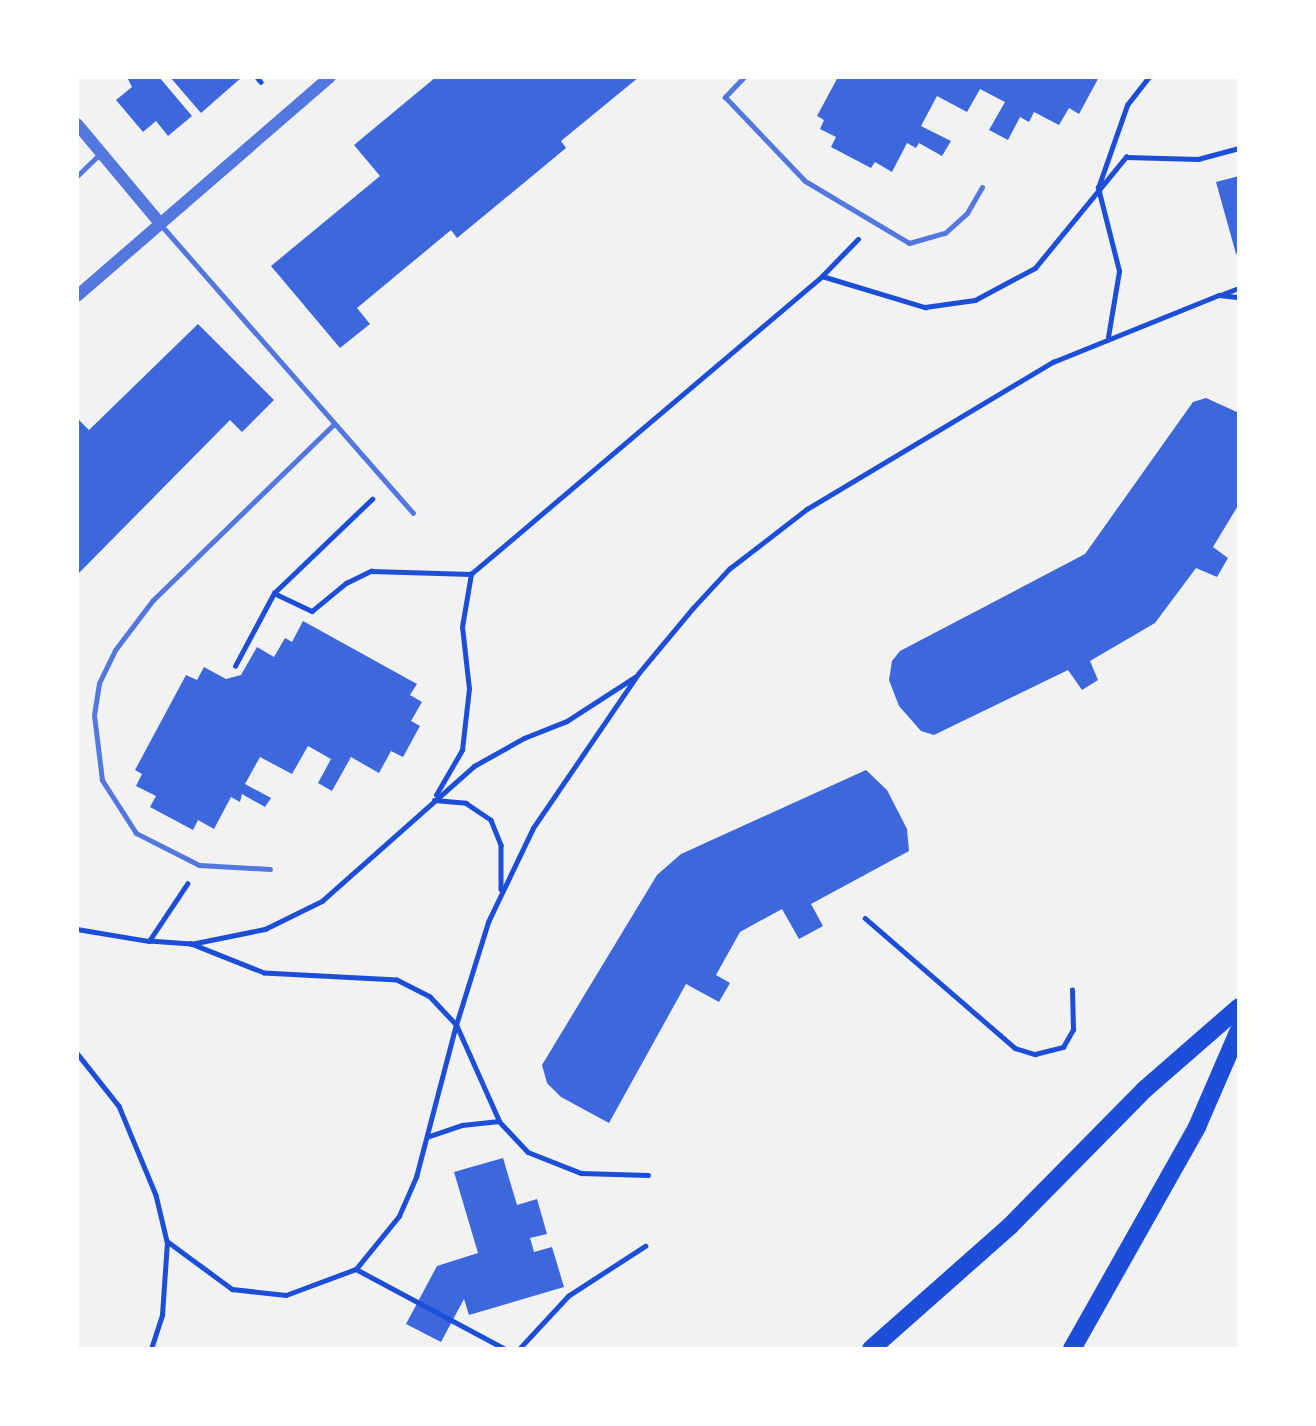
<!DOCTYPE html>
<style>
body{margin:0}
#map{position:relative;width:1316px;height:1426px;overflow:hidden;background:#f2f2f2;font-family:"Alegreya Sans",sans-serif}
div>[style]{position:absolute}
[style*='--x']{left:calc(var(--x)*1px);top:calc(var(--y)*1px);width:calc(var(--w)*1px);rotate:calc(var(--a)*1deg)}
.building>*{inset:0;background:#3d67dc}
.path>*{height:4.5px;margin:-2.25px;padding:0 2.25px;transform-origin:2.25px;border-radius:2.25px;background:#1d4ed8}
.service>*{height:5px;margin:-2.5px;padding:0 2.5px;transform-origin:2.5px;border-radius:2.5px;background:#5277de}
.tertiary>*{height:12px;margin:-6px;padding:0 6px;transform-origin:6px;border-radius:6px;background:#5277de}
.primary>*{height:18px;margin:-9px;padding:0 9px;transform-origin:9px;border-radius:9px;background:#1d4ed8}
span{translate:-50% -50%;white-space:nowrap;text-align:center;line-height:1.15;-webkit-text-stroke:7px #fff;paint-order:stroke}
.frame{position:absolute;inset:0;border:79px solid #fff;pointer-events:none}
</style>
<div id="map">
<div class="building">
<i style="clip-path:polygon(127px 77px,159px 77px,192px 116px,168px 136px,156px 121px,143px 132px,116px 100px,132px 87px)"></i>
<i style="clip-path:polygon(170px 77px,242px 77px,201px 113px)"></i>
<i style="clip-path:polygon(436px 77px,639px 77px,561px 141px,566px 148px,457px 238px,451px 230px,357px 308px,370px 324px,340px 348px,271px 266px,380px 176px,354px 145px)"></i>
<i style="clip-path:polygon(838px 77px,1099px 77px,1079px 114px,1069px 108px,1059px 125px,1034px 112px,1029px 122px,1020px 117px,1008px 140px,989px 130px,1005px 102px,980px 89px,967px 112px,937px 96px,921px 126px,951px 141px,942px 156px,919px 143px,916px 148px,907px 143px,892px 172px,875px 162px,871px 168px,831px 147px,836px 137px,820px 129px,824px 120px,817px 116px)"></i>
<i style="clip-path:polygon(1239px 176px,1239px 253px,1236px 254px,1216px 182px)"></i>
<i style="clip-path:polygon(198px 324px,274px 400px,242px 432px,230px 420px,77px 575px,77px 418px,89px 430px)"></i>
<i style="clip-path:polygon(1206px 398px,1239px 413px,1239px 504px,1213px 547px,1228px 558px,1217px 577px,1196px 568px,1155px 623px,1090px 661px,1098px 680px,1082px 690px,1068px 670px,934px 735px,921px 731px,899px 706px,889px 680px,892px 661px,900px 651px,1085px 554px,1193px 402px)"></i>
<i style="clip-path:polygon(303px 621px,417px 684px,410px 695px,422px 702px,411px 721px,420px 726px,403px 757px,391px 751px,379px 773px,351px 757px,332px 791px,318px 783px,331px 759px,308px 746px,292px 774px,260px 757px,245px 784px,271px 798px,265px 807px,242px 794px,240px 802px,231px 797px,214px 829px,198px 820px,193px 830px,150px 807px,156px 796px,136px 786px,142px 774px,135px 770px,186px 675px,197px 680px,204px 667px,226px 679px,241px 675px,257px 647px,274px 657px,285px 638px,292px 642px)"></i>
<i style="clip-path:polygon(866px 770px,887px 790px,907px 829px,909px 851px,811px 904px,823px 926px,799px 939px,782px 909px,740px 932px,716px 975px,730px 983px,719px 1002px,686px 984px,609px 1123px,561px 1097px,547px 1083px,542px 1065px,657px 875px,681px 854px)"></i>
<i style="clip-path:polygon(503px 1158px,517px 1205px,537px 1199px,547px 1234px,530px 1238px,534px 1252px,552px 1247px,564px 1287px,469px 1315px,464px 1299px,441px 1342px,406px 1324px,437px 1266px,478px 1253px,454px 1172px)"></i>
</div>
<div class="path">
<i style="--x:257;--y:77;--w:6;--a:51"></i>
<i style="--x:823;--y:275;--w:50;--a:-45.8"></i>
<i style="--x:1223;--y:294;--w:17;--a:-21"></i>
<i style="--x:1108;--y:337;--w:67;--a:-80.5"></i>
<i style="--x:1119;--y:271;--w:86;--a:-104.2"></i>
<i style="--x:1098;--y:188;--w:88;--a:-70.7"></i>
<i style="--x:1127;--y:105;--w:36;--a:-52"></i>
<i style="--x:274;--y:593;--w:42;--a:25.3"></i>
<i style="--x:312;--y:611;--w:44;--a:-39.5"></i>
<i style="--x:346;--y:583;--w:28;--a:-26"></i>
<i style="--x:371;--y:571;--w:100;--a:1.7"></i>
<i style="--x:471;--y:574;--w:460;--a:-40.3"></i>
<i style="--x:822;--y:276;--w:108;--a:16.8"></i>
<i style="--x:925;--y:307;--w:50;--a:-8"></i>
<i style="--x:975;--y:300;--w:68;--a:-28.1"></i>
<i style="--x:1035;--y:268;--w:144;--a:-50.7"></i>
<i style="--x:1126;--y:157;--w:72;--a:1.6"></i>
<i style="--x:1198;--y:159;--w:42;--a:-15"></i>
<i style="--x:235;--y:666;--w:83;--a:-61.9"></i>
<i style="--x:274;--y:593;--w:136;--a:-43.8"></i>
<i style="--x:436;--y:795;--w:52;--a:-60"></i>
<i style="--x:462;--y:750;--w:61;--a:-83.5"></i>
<i style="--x:469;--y:689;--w:62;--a:-96.4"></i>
<i style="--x:462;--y:627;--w:54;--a:-80.4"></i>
<i style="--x:434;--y:800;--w:32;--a:5"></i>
<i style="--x:466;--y:803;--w:30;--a:34"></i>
<i style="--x:491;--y:820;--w:27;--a:68"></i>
<i style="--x:501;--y:845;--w:44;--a:90"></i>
<i style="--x:865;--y:918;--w:198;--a:40.9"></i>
<i style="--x:1015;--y:1048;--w:21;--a:17"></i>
<i style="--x:1035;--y:1054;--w:29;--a:-14"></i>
<i style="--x:1063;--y:1047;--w:20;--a:-60"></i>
<i style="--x:1073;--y:1030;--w:40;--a:-91.4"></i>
<i style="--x:77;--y:929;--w:73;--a:9.5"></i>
<i style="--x:191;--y:944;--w:76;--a:-11.5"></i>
<i style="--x:265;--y:929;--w:64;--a:-26.2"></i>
<i style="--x:322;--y:901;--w:203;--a:-41.6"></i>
<i style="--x:474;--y:766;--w:57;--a:-29.2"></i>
<i style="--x:524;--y:738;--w:46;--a:-21.6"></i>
<i style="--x:567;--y:721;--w:81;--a:-32.9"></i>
<i style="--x:77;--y:1053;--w:68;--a:51.6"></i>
<i style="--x:119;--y:1106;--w:96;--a:67.4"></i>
<i style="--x:156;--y:1195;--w:47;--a:76.6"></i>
<i style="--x:167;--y:1241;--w:81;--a:36.4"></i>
<i style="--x:232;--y:1289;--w:54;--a:6.3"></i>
<i style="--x:286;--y:1295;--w:75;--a:-20.4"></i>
<i style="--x:356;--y:1269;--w:68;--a:-50.9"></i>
<i style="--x:399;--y:1216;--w:43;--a:-66.4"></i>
<i style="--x:416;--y:1177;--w:157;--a:-75.3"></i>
<i style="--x:456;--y:1025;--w:38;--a:-133"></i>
<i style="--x:430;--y:997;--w:37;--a:-153"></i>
<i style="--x:397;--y:980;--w:133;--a:-177"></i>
<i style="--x:264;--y:973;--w:79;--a:-158.3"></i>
<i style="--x:191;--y:944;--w:42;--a:-175.9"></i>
<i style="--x:149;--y:941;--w:69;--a:-56.3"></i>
<i style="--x:499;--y:1121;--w:105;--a:-114.1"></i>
<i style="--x:456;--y:1025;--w:108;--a:-72.7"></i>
<i style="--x:488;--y:922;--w:104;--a:-64.4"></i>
<i style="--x:533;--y:828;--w:186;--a:-55.7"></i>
<i style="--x:638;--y:674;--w:86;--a:-50.2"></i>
<i style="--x:693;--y:608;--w:53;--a:-47.3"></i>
<i style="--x:729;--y:569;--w:98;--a:-37.6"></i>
<i style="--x:807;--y:509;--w:287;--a:-30.9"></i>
<i style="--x:1053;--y:362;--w:179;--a:-22"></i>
<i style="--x:1219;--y:295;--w:20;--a:6"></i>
<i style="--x:427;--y:1137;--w:37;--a:-19"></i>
<i style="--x:462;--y:1125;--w:37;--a:-6"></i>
<i style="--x:499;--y:1121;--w:42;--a:46.9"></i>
<i style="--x:528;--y:1152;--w:57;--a:21.6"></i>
<i style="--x:581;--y:1173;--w:67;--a:1.7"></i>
<i style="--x:356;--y:1269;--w:169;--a:28.2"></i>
<i style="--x:151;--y:1349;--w:36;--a:-72"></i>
<i style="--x:162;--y:1315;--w:73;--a:-86.1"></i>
<i style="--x:519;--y:1349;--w:72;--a:-47.2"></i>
<i style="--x:568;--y:1296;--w:92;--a:-33"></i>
</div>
<div class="service">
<i style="--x:744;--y:77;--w:28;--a:134"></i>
<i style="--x:725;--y:97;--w:116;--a:46.4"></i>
<i style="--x:805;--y:181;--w:121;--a:30.8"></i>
<i style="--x:909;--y:243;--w:37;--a:-16"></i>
<i style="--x:945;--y:233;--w:30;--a:-42"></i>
<i style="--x:967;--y:213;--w:30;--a:-60"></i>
<i style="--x:77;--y:176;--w:33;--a:-44"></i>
<i style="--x:160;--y:224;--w:384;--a:48.8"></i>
<i style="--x:270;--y:869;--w:71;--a:-176.8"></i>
<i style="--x:199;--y:865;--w:71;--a:-153.1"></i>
<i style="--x:136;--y:833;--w:63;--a:-122.7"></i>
<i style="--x:102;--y:780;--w:65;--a:-97"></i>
<i style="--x:94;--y:715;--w:32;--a:-81"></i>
<i style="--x:99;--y:683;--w:37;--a:-64"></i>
<i style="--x:115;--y:650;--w:63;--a:-52.8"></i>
<i style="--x:153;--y:600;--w:252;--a:-44.2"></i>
</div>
<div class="tertiary">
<i style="--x:77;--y:124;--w:126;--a:50.1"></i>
<i style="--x:77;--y:296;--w:335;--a:-40.9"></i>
</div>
<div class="primary">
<i style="--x:871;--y:1349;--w:186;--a:-41.5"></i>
<i style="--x:1010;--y:1226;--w:191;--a:-45.4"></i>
<i style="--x:1144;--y:1090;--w:126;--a:-41.1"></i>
<i style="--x:1072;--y:1349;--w:255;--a:-60.6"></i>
<i style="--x:1197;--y:1127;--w:106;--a:-66.6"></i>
</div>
<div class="frame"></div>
</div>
